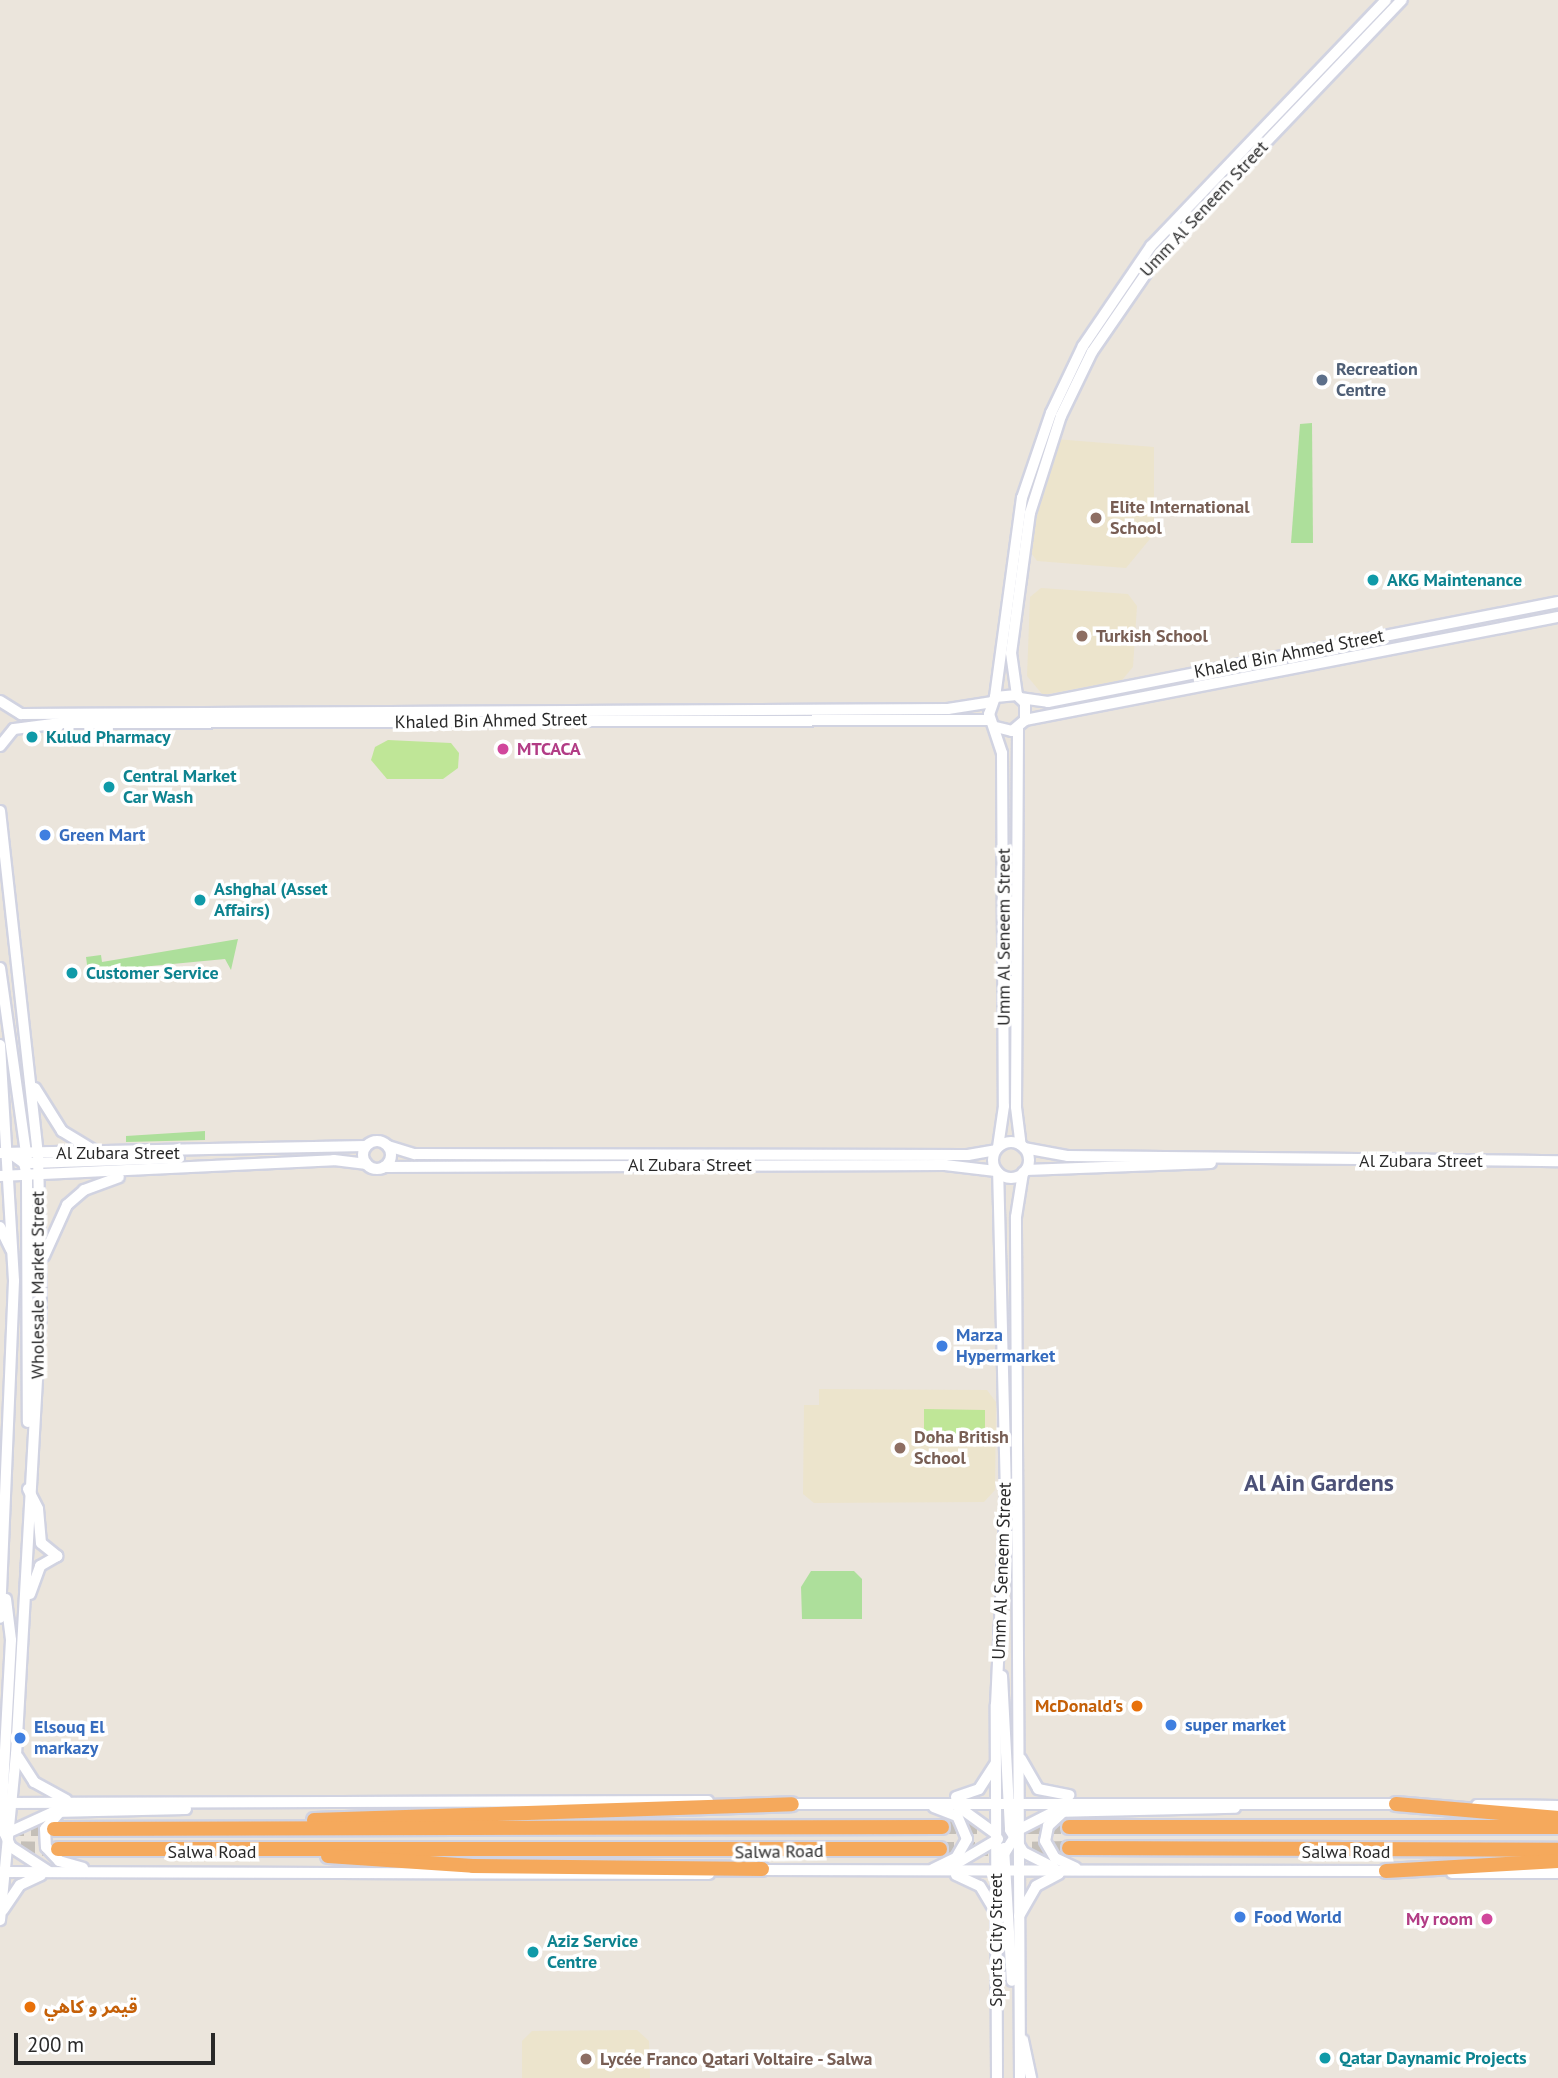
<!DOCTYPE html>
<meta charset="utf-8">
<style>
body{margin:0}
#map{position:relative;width:1558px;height:2078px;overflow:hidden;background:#ebe5dc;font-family:"PT Sans","Noto Sans Arabic",sans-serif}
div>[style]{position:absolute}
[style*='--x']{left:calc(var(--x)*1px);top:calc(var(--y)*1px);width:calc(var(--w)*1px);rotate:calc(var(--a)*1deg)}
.education>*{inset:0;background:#ece4cc}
.green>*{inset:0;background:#addf9b}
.pitch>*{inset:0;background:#bfe697}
.highway-tunnel>*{height:14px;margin-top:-7px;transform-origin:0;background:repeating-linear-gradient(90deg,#c4bfb8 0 14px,transparent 0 21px)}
.roads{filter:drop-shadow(2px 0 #d1d3e1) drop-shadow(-2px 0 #d1d3e1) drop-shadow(0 2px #d1d3e1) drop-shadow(0 -2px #d1d3e1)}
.secondary>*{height:10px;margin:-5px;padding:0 5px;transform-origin:5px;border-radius:5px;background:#fff}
.secondary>.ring{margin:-5px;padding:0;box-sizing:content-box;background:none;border:10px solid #fff;border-radius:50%}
.highway>*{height:14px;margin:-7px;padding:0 7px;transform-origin:7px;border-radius:7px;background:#f5a95c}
.dots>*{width:19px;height:19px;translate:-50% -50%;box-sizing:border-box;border:4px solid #fff;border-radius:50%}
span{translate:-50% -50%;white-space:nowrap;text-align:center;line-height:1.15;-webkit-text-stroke:7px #fff;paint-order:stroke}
.street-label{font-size:18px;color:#292929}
.service-label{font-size:18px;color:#4e5e75;font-weight:700}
.left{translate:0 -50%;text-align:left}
.education-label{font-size:18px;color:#785e54;font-weight:700}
.culture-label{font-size:18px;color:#0d838f;font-weight:700}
.hotel-label{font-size:18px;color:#b23c85;font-weight:700}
.right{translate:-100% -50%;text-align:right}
.shop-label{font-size:18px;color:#366cbe;font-weight:700}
.food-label{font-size:18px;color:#c56008;font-weight:700}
.district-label{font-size:24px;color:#4c5177;font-weight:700}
.scale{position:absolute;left:14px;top:2033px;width:201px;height:32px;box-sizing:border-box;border:4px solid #292929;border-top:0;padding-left:9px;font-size:21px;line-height:24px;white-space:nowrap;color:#292929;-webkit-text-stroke:5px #fff;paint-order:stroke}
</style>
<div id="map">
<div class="education">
<i style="clip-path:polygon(1055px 439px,1154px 447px,1154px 534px,1126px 568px,1037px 561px,1029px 550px)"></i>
<i style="clip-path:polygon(1041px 588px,1128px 594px,1137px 606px,1133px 667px,1122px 680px,1043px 695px,1027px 676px,1030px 597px)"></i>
<i style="clip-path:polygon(819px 1389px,987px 1390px,996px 1402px,995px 1490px,984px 1502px,814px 1503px,803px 1494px,804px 1405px,819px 1405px)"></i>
<i style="clip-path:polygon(637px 2030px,649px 2041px,650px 2078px,522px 2078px,522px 2041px,532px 2031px)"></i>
</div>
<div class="green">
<i style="clip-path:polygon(1312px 423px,1313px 543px,1291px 543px,1300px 424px)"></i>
<i style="clip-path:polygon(238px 939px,231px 970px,225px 959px,88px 972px,86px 957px,101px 955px,102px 962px)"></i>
<i style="clip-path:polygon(205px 1131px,205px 1140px,126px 1142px,126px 1136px)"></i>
<i style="clip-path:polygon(811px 1571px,854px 1571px,862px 1579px,862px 1619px,802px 1619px,801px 1587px)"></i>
</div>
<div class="pitch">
<i style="clip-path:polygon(388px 740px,451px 743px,459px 753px,458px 768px,443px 779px,387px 779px,371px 760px,375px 747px)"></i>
<i style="clip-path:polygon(924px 1409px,985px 1410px,985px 1445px,924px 1445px)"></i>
</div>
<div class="highway-tunnel">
<i style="--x:942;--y:1827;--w:127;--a:0"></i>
<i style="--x:10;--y:1829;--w:44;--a:0"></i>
<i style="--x:0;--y:1848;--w:58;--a:1"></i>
<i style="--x:940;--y:1849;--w:48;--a:0"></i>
<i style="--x:1011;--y:1849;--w:58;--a:-1"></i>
</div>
<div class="roads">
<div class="secondary">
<i style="--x:1017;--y:695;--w:42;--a:-98.1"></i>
<i style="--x:1011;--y:653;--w:141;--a:-82.3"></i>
<i style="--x:1030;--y:513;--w:102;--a:-72.3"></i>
<i style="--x:1061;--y:416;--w:71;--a:-64.2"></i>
<i style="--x:1092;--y:352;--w:120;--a:-55.5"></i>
<i style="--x:1160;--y:253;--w:350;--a:-46.3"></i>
<i style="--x:995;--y:697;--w:201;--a:-82.3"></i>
<i style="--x:1022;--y:498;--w:90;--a:-71.2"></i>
<i style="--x:1051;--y:413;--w:74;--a:-64.5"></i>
<i style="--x:1083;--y:346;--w:121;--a:-55.8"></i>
<i style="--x:1151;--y:246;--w:340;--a:-46.3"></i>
<i style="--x:1020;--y:698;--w:28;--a:8"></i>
<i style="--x:1048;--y:702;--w:520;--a:-11.09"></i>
<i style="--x:0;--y:701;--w:25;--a:32"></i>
<i style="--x:21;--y:714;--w:927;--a:-0.31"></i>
<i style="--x:948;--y:709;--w:45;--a:-9"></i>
<i style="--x:1025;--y:720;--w:543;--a:-10.94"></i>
<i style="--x:996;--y:727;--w:16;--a:14"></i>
<i style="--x:1012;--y:731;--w:17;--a:-40"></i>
<i style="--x:1025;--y:720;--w:17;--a:-90"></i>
<i style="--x:1025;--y:703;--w:11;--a:-135"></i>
<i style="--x:1017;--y:695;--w:22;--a:175"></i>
<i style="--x:995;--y:697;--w:18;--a:109"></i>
<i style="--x:989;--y:714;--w:41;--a:71.6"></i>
<i style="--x:1002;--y:753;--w:353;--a:89.7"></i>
<i style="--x:1004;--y:1106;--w:41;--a:98.3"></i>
<i style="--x:1018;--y:728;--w:379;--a:90.3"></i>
<i style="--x:1016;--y:1107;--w:38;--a:83"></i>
<i style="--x:0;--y:746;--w:22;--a:-51"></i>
<i style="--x:14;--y:729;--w:47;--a:-7.3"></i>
<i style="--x:61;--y:723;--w:929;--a:-0.19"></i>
<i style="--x:0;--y:811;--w:344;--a:83.7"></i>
<i style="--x:38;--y:1153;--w:155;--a:88.9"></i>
<i style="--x:41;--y:1308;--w:447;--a:93.2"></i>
<i style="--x:16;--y:1754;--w:167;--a:95.5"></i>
<i style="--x:0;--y:968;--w:193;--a:82"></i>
<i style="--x:0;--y:1045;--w:236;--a:86.6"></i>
<i style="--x:14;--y:1281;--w:337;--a:92.4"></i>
<i style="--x:35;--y:1088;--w:51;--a:57.9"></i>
<i style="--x:62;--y:1131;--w:42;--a:31.4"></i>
<i class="ring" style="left:363px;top:1141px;width:18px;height:18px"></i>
<i class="ring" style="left:993px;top:1142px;width:26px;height:26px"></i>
<i style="--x:388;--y:1146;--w:28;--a:17"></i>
<i style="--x:415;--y:1154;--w:553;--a:0.1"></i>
<i style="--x:968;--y:1155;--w:28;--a:-10"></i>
<i style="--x:1024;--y:1148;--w:45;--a:10.3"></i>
<i style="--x:1068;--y:1156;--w:490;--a:0.6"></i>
<i style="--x:0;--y:1153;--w:366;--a:-1.1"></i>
<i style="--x:10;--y:1153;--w:17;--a:36"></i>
<i style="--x:24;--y:1163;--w:13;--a:77"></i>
<i style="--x:27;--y:1176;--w:246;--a:89.8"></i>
<i style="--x:31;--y:1163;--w:148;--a:-1.9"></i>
<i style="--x:384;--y:1167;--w:561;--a:-0.2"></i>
<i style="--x:945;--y:1165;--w:51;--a:6.7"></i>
<i style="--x:1026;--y:1170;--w:185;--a:-2.2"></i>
<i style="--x:0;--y:1176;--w:334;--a:-2.7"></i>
<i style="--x:334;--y:1160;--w:33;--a:7"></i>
<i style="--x:0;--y:1227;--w:25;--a:64"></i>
<i style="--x:44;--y:1256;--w:56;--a:-65.7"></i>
<i style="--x:67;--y:1205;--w:23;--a:-41"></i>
<i style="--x:84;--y:1190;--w:37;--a:-20"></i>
<i style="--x:28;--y:1489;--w:22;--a:63"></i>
<i style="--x:38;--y:1509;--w:34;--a:85"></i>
<i style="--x:41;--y:1543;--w:21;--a:39"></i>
<i style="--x:30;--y:1594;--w:30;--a:-70"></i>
<i style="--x:40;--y:1566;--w:20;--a:-30"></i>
<i style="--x:6;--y:1599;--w:41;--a:83"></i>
<i style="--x:11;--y:1640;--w:185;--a:93.1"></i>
<i style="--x:1;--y:1825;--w:24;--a:66"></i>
<i style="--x:11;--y:1847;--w:44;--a:33"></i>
<i style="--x:1002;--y:1676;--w:154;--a:87"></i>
<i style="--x:1010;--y:1830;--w:26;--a:59"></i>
<i style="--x:1023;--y:1852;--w:35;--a:27"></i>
<i style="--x:18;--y:1757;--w:30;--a:57"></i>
<i style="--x:34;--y:1782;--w:37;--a:29"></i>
<i style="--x:1021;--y:1759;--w:34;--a:60"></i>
<i style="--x:1038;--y:1789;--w:32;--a:11"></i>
<i style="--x:956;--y:1797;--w:24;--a:-19"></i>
<i style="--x:979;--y:1789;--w:30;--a:-57"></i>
<i style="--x:0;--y:1803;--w:708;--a:-0.16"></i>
<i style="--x:787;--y:1804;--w:614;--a:0"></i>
<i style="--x:956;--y:1805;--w:49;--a:35.9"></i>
<i style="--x:1477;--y:1805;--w:81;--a:0.7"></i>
<i style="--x:1064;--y:1811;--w:22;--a:137"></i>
<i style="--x:1048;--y:1826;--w:15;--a:101"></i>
<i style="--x:1045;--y:1841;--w:20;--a:60"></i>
<i style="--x:1055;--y:1858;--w:23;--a:25"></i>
<i style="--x:59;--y:1813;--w:21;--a:131"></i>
<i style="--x:45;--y:1829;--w:18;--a:87"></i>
<i style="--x:46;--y:1847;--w:19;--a:47"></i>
<i style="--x:59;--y:1861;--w:25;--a:16"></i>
<i style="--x:5;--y:1834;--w:53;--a:-24.6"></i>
<i style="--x:53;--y:1812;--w:133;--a:-1.3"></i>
<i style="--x:1004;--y:1848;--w:133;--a:86.6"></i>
<i style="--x:999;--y:1862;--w:39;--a:-58"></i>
<i style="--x:1020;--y:1829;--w:37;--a:-27"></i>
<i style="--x:1053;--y:1812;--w:182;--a:-1.3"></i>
<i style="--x:949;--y:1868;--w:57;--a:-30.6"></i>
<i style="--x:933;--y:1869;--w:25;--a:-26"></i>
<i style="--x:956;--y:1858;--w:22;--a:-60"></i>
<i style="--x:967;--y:1839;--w:25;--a:-113"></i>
<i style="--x:957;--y:1816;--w:25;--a:-159"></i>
<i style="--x:756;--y:1870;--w:635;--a:0.09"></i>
<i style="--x:0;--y:1872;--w:709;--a:0.16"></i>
<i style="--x:1452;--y:1873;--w:106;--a:0"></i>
<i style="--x:956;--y:1875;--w:26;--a:25"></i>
<i style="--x:980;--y:1886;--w:27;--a:59"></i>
<i style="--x:3;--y:1910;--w:30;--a:-56"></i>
<i style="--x:20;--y:1885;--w:23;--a:-25"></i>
<i style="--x:1019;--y:1916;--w:34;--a:-60"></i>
<i style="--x:1036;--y:1886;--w:26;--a:-28"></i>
<i style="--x:1023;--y:2040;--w:39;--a:78"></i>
<i style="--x:997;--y:2078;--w:373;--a:-90.2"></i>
<i style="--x:996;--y:1705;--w:211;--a:-87.3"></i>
<i style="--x:1006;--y:1494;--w:321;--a:-91.4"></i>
<i style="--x:1020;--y:2078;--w:861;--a:-90.27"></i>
<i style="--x:1016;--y:1217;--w:45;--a:-81"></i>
</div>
<div class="highway">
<i style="--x:1396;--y:1804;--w:163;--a:4.9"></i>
<i style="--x:314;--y:1820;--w:478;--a:-1.9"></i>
<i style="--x:1069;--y:1827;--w:489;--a:0"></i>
<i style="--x:54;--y:1829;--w:888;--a:-0.13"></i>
<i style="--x:1069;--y:1848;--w:489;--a:0.2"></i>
<i style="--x:58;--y:1849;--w:882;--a:0"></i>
<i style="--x:328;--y:1856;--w:145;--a:3.9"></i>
<i style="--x:473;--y:1866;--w:289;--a:0.6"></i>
<i style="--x:1386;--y:1871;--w:172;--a:-3.3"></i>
</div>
</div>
<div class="dots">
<i style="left:1322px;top:380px;background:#5c6f8a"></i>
<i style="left:1096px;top:518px;background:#8d6e63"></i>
<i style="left:1373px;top:580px;background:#0f9aa8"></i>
<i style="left:1082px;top:636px;background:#8d6e63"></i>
<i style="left:32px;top:737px;background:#0f9aa8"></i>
<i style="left:503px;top:749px;background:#d1479c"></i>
<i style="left:109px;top:787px;background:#0f9aa8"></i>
<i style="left:45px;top:835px;background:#3f7fe0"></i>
<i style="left:200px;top:900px;background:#0f9aa8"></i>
<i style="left:72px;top:973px;background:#0f9aa8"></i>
<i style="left:942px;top:1346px;background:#3f7fe0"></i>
<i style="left:900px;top:1448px;background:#8d6e63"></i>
<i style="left:1137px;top:1706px;background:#e8710a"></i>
<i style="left:1171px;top:1725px;background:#3f7fe0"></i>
<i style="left:20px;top:1738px;background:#3f7fe0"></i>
<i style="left:1240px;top:1917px;background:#3f7fe0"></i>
<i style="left:1487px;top:1919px;background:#d1479c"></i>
<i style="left:533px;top:1952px;background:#0f9aa8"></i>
<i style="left:30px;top:2007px;background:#e8710a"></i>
<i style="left:1325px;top:2058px;background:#0f9aa8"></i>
<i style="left:586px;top:2059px;background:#8d6e63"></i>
</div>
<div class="street-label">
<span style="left:1204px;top:209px;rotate:-47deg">Umm Al Seneem Street</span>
<span style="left:1289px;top:654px;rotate:-11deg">Khaled Bin Ahmed Street</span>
<span style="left:491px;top:721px;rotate:-1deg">Khaled Bin Ahmed Street</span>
<span style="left:1004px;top:937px;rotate:-90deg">Umm Al Seneem Street</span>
<span style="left:118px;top:1153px">Al Zubara Street</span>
<span style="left:1421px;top:1161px">Al Zubara Street</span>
<span style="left:690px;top:1165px">Al Zubara Street</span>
<span style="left:38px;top:1285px;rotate:-90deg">Wholesale Market Street</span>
<span style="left:1002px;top:1571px;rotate:-88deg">Umm Al Seneem Street</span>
<span style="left:212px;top:1852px">Salwa Road</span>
<span style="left:779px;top:1852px;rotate:-1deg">Salwa Road</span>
<span style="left:1346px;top:1852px">Salwa Road</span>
<span style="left:996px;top:1940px;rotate:-90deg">Sports City Street</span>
</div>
<div class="service-label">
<span class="left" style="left:1336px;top:380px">Recreation<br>Centre</span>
</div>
<div class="education-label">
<span class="left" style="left:1110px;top:518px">Elite International<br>School</span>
<span class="left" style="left:1096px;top:636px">Turkish School</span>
<span class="left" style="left:914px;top:1448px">Doha British<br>School</span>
<span class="left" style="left:600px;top:2059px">Lycée Franco Qatari Voltaire - Salwa</span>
</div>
<div class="culture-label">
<span class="left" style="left:1387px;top:580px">AKG Maintenance</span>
<span class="left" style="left:46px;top:737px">Kulud Pharmacy</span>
<span class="left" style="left:123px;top:787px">Central Market<br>Car Wash</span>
<span class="left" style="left:214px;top:900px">Ashghal (Asset<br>Affairs)</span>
<span class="left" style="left:86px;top:973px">Customer Service</span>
<span class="left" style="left:547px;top:1952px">Aziz Service<br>Centre</span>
<span class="left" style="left:1339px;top:2058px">Qatar Daynamic Projects</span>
</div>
<div class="hotel-label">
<span class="left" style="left:517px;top:749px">MTCACA</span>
<span class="right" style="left:1473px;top:1919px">My room</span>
</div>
<div class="shop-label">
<span class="left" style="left:59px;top:835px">Green Mart</span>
<span class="left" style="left:956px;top:1346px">Marza<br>Hypermarket</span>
<span class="left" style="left:1185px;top:1725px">super market</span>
<span class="left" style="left:34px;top:1738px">Elsouq El<br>markazy</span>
<span class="left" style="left:1254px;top:1917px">Food World</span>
</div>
<div class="food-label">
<span class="right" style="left:1123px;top:1706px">McDonald's</span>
<span class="left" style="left:44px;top:2007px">قيمر و كاهي</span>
</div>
<div class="district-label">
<span style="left:1319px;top:1483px">Al Ain Gardens</span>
</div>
<div class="scale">200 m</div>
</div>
